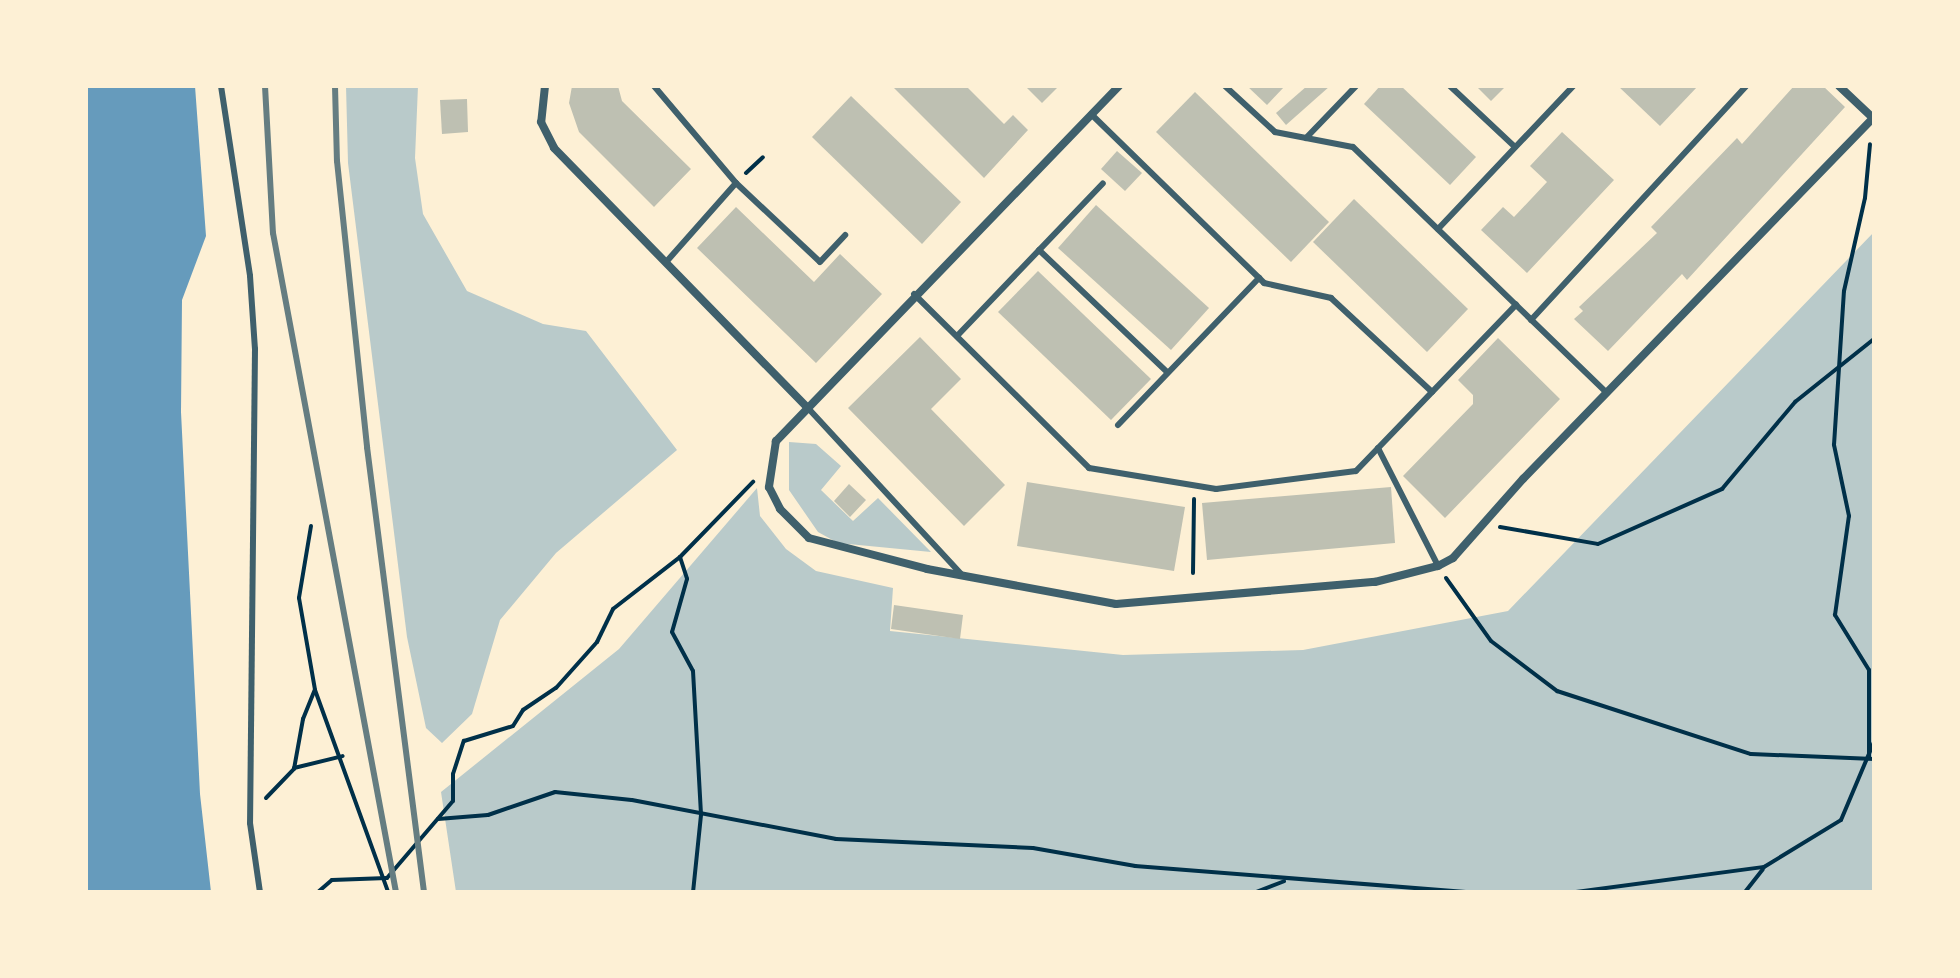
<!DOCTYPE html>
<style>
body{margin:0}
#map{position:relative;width:1960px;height:978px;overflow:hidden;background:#fdf0d5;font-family:Inter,sans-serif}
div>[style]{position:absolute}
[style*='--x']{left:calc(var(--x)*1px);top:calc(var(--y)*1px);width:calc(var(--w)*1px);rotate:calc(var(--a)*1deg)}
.green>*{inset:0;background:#b9caca}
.water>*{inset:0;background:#669bbc}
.building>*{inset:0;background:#bec0b2}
.path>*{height:4px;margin:-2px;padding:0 2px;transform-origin:2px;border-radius:2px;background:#003049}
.service>*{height:6px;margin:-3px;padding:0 3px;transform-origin:3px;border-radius:3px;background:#3f606c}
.minor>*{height:8px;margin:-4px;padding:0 4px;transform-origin:4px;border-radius:4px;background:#3f606c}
.rail>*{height:6px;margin:-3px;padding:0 3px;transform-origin:3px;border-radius:3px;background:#657d81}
span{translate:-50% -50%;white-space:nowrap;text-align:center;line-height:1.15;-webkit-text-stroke:8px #fdf0d5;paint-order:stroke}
.frame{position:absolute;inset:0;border:88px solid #fdf0d5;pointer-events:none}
</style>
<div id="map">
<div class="green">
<i style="clip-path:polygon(346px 86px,418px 86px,415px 158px,423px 214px,467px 291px,543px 324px,586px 331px,677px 450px,556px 553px,500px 620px,472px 714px,442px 743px,426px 728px,407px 637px,348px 163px)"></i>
<i style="clip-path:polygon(1874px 232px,1874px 892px,456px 892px,441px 792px,619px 649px,757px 488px,760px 516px,786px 549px,816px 571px,893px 588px,890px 631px,1123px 655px,1303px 650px,1508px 611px)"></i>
<i style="clip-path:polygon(789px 442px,816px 444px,841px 466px,821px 490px,853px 521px,878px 498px,931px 552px,838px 543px,818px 532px,789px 490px)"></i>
</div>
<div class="water">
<i style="clip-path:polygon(86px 86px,195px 86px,206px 236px,182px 300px,181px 412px,200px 794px,211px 892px,86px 892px)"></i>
</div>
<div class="building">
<i style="clip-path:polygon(572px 86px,618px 86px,622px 101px,691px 169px,654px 207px,579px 132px,569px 103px)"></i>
<i style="clip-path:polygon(892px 86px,966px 86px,1004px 124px,1013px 115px,1028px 130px,984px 178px)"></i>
<i style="clip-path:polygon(1025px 86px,1059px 86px,1042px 103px)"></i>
<i style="clip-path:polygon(1247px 86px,1285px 86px,1267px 105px)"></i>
<i style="clip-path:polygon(1307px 86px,1330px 86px,1286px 125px,1276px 113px)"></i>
<i style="clip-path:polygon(1380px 86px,1401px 86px,1476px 157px,1450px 185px,1364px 104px)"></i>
<i style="clip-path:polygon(1476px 86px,1506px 86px,1491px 101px)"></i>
<i style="clip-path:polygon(1618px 86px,1698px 86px,1660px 126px)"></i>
<i style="clip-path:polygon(1794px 86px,1823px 86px,1845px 107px,1687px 280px,1682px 274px,1608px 351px,1574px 319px,1583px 311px,1579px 307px,1657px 233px,1651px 227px,1737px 138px,1742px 144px)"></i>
<i style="clip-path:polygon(1195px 92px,1329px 222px,1291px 262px,1156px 132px)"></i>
<i style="clip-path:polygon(851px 96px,961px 202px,922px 244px,812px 137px)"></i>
<i style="clip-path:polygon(467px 99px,468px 132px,442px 134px,440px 100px)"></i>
<i style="clip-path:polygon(1562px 132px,1614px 180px,1527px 273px,1481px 230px,1503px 207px,1514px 217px,1547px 182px,1530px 166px)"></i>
<i style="clip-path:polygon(1117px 151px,1142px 173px,1125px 191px,1101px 169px)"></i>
<i style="clip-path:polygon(1354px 199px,1468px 309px,1427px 352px,1313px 242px)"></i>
<i style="clip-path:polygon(1096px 205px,1209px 308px,1171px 350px,1058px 248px)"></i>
<i style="clip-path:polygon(736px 207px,814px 282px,840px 254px,882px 294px,816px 363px,697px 248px)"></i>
<i style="clip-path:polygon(1038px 271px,1151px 379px,1111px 420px,998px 312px)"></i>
<i style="clip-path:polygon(920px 337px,961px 379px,931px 409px,1005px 485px,964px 526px,848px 408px)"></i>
<i style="clip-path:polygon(1498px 338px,1560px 399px,1445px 518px,1403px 476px,1473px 404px,1473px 395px,1458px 380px)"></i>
<i style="clip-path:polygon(1027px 482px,1185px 507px,1174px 571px,1017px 546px)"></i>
<i style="clip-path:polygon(849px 484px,866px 500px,850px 517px,834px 501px)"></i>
<i style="clip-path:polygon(1391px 487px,1395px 543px,1207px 560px,1202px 503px)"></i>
<i style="clip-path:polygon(894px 605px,963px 615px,960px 639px,891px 629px)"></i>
</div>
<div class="path">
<i style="--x:746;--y:173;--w:23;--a:-43"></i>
<i style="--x:311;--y:526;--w:73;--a:99.5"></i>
<i style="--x:299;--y:598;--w:93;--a:80.1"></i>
<i style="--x:315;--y:690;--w:215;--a:70.1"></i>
<i style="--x:1500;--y:527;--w:99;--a:9.8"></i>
<i style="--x:1598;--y:544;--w:136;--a:-23.9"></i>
<i style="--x:1722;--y:489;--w:114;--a:-50"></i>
<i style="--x:1795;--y:402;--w:101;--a:-38.6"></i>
<i style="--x:680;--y:557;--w:23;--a:72"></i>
<i style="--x:687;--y:579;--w:55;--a:105.8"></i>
<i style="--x:672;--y:632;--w:44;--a:61.7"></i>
<i style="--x:693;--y:671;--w:144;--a:86.8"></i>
<i style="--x:701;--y:815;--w:77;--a:95.9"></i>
<i style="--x:1193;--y:573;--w:74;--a:-89.2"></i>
<i style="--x:1446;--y:578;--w:77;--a:54.5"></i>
<i style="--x:1491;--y:641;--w:83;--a:37.1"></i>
<i style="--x:1557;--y:691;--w:204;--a:18"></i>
<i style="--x:1751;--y:754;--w:123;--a:2.3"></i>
<i style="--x:1869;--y:758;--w:88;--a:-90"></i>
<i style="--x:1869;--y:670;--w:65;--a:-121.7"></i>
<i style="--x:1835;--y:615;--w:100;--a:-82"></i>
<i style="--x:1849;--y:516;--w:73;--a:-101.9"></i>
<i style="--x:1834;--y:445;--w:154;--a:-86.3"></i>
<i style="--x:1844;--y:291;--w:95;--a:-77.3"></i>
<i style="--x:1865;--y:198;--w:54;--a:-84.7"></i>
<i style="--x:294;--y:768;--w:50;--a:-13.8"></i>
<i style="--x:266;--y:798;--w:40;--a:-46"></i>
<i style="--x:294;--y:769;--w:51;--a:-79.8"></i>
<i style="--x:303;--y:719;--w:31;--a:-68"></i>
<i style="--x:438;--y:819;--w:50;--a:-4.6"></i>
<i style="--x:488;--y:815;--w:71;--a:-18.9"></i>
<i style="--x:555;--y:792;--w:77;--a:5.9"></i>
<i style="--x:632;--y:800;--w:208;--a:10.8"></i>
<i style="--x:836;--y:839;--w:197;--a:2.6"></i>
<i style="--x:1033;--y:848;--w:104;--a:10"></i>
<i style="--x:1135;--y:866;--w:335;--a:4.5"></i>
<i style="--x:318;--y:892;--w:18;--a:-41"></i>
<i style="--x:332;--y:880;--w:55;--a:-2.1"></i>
<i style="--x:387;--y:878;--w:101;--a:-49.4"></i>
<i style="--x:453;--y:801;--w:27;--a:-90"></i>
<i style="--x:453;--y:774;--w:35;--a:-72"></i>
<i style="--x:464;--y:741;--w:51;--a:-17"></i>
<i style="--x:513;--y:726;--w:19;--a:-58"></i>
<i style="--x:523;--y:710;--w:40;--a:-34"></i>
<i style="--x:556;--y:688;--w:62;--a:-48.3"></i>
<i style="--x:597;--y:642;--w:37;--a:-64"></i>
<i style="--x:613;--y:609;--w:85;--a:-37.8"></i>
<i style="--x:680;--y:557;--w:105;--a:-45.8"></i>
<i style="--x:1256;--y:892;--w:30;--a:-21"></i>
<i style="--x:1576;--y:892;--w:190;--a:-7.6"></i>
<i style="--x:1764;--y:867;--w:90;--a:-31.4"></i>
<i style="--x:1841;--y:820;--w:85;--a:-67.1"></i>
<i style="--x:1745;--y:892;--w:29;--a:-52"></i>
</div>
<div class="service">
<i style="--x:221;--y:86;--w:192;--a:81.3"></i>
<i style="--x:250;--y:276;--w:73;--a:86.1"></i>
<i style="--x:255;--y:349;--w:474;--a:90.6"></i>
<i style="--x:250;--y:823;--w:70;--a:81.8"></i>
<i style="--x:654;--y:86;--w:127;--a:49.8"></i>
<i style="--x:736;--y:183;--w:106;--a:131.5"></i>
<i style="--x:1225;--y:86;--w:68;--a:42.6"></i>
<i style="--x:1275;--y:132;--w:79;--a:10.9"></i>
<i style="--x:1353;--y:147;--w:352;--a:44.1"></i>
<i style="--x:1450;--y:86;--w:89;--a:43.2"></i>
<i style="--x:1091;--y:114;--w:242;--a:44.3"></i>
<i style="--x:1264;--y:283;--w:69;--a:12.6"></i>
<i style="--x:1331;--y:298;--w:138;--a:42.9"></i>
<i style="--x:1306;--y:138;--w:72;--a:-46.1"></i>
<i style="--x:736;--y:183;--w:115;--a:43.2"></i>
<i style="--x:820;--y:262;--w:37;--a:-47"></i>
<i style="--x:1438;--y:229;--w:197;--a:-46.6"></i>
<i style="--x:1039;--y:250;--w:177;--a:43.6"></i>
<i style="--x:914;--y:294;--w:247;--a:44.8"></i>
<i style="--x:1089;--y:468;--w:129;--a:9.4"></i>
<i style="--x:1216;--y:489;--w:141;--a:-7.3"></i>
<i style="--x:1356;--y:471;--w:231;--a:-46.1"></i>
<i style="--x:1531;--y:320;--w:318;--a:-47.4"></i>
<i style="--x:957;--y:336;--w:211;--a:-46.3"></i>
<i style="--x:807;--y:407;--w:229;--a:47.3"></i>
<i style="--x:1118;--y:425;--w:204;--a:-46.2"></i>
<i style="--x:1378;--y:448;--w:132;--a:63"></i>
</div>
<div class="minor">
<i style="--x:545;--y:86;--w:36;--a:96"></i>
<i style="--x:541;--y:122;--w:29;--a:63"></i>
<i style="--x:554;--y:148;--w:362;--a:45.7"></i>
<i style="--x:1119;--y:86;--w:494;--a:134"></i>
<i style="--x:776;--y:441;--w:47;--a:98.7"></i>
<i style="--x:769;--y:487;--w:25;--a:63"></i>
<i style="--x:780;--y:509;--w:41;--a:45"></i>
<i style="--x:809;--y:538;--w:122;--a:14.7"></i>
<i style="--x:927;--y:569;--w:192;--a:10.5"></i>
<i style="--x:1116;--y:604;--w:260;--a:-4.9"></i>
<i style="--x:1375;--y:582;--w:65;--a:-14.3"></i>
<i style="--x:1438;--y:566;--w:17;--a:-28"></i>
<i style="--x:1453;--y:558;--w:106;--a:-48.5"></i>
<i style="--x:1523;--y:479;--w:504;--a:-45.88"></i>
<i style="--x:1839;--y:86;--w:47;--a:43.3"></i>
</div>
<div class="rail">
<i style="--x:265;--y:86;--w:147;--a:86.9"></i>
<i style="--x:273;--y:233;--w:670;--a:79.43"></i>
<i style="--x:335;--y:86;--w:75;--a:88.5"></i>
<i style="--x:337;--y:161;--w:288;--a:84"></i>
<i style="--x:367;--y:447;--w:449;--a:82.7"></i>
</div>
<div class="frame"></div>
</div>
